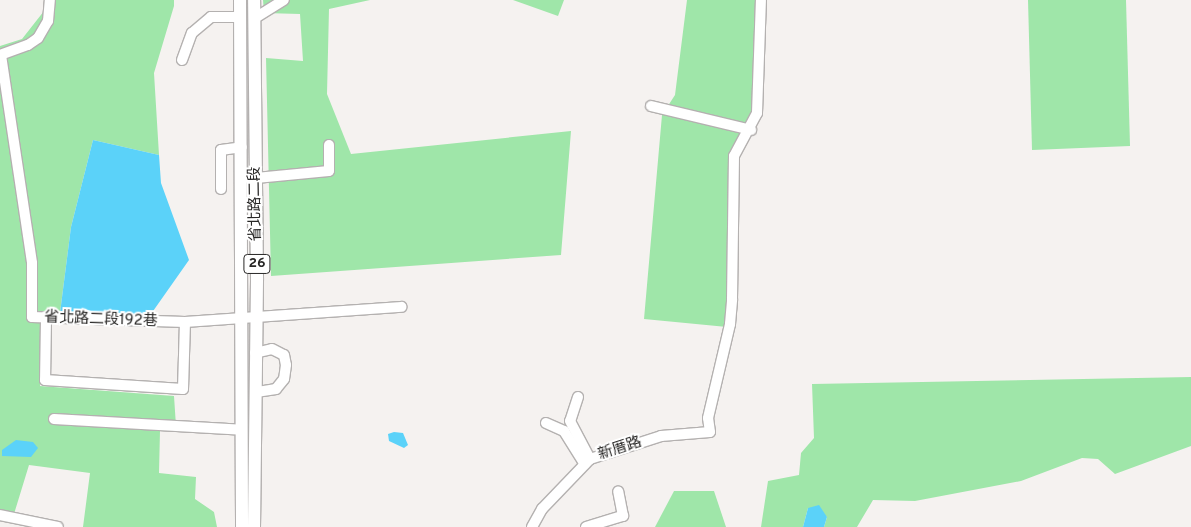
<!DOCTYPE html>
<meta charset="utf-8">
<style>
body{margin:0}
#map{position:relative;width:1191px;height:527px;overflow:hidden;background:#f5f2f0;font-family:Overpass,"Noto Sans TC",sans-serif}
div>[style]{position:absolute}
[style*='--x']{left:calc(var(--x)*1px);top:calc(var(--y)*1px);width:calc(var(--w)*1px);rotate:calc(var(--a)*1deg)}
.green>*{inset:0;background:#9fe6a9}
.water>*{inset:0;background:#5bd2f9}
.roads{filter:drop-shadow(1px 0 #b4b1b0) drop-shadow(-1px 0 #b4b1b0) drop-shadow(0 1px #b4b1b0) drop-shadow(0 -1px #b4b1b0)}
.minor>*{height:10px;margin:-5px;padding:0 5px;transform-origin:5px;border-radius:5px;background:#fff}
.major>*{height:12px;margin:-6px;padding:0 6px;transform-origin:6px;border-radius:6px;background:#fff}
span{translate:-50% -50%;white-space:nowrap;text-align:center;line-height:1.15;-webkit-text-stroke:4px #fff;paint-order:stroke}
.shield-label span{padding:1px 4px;background:#fff;border:1px solid;border-radius:4px;-webkit-text-stroke-width:0}
.shield-label{font-size:14px;color:#282726;font-weight:700}
.street-label{font-size:15px;color:#282726}
</style>
<div id="map">
<div class="green">
<i style="clip-path:polygon(44px 0,174px 0,174px 6px,154px 73px,159px 155px,93px 140px,71px 227px,60px 313px,43px 322px,40px 386px,174px 396px,176px 426px,160px 431px,159px 473px,196px 477px,195px 499px,214px 512px,217px 527px,83px 527px,90px 473px,29px 465px,14px 514px,0 511px,0 46px,22px 39px,44px 11px)"></i>
<i style="clip-path:polygon(263px 0,370px 0,329px 9px,327px 94px,351px 154px,571px 131px,561px 255px,271px 276px,266px 58px,303px 61px,300px 14px,264px 13px)"></i>
<i style="clip-path:polygon(513px 0,564px 0,558px 16px)"></i>
<i style="clip-path:polygon(687px 0,761px 0,754px 120px,736px 150px,727px 327px,644px 319px,662px 115px,675px 95px)"></i>
<i style="clip-path:polygon(1028px 0,1126px 0,1130px 146px,1032px 150px)"></i>
<i style="clip-path:polygon(1191px 377px,1191px 446px,1115px 474px,1098px 459px,1082px 458px,1021px 481px,915px 501px,873px 500px,857px 527px,824px 527px,827px 517px,808px 508px,803px 527px,761px 527px,768px 481px,799px 475px,801px 453px,814px 438px,812px 384px)"></i>
<i style="clip-path:polygon(674px 491px,714px 491px,726px 527px,655px 527px)"></i>
</div>
<div class="water">
<i style="clip-path:polygon(93px 140px,159px 155px,161px 183px,189px 260px,151px 314px,60px 313px,71px 227px)"></i>
<i style="clip-path:polygon(394px 432px,403px 433px,408px 445px,404px 448px,389px 441px,388px 434px)"></i>
<i style="clip-path:polygon(16px 440px,33px 442px,38px 448px,31px 457px,2px 456px,2px 450px)"></i>
<i style="clip-path:polygon(819px 505px,827px 517px,824px 527px,803px 527px,808px 508px)"></i>
</div>
<div class="roads">
<div class="minor">
<i style="--x:255;--y:18;--w:34;--a:-32"></i>
<i style="--x:0;--y:55;--w:30;--a:-20"></i>
<i style="--x:28;--y:45;--w:12;--a:-35"></i>
<i style="--x:38;--y:38;--w:20;--a:-60"></i>
<i style="--x:48;--y:21;--w:21;--a:-85"></i>
<i style="--x:1;--y:55;--w:210;--a:81.5"></i>
<i style="--x:32;--y:263;--w:54;--a:90"></i>
<i style="--x:32;--y:317;--w:153;--a:1.9"></i>
<i style="--x:185;--y:322;--w:217;--a:-4"></i>
<i style="--x:182;--y:60;--w:29;--a:-70"></i>
<i style="--x:192;--y:33;--w:25;--a:-40"></i>
<i style="--x:211;--y:17;--w:29;--a:0"></i>
<i style="--x:651;--y:106;--w:103;--a:13.5"></i>
<i style="--x:256;--y:178;--w:73;--a:-5.5"></i>
<i style="--x:329;--y:171;--w:26;--a:-90"></i>
<i style="--x:221;--y:189;--w:39;--a:-90"></i>
<i style="--x:221;--y:150;--w:21;--a:-8"></i>
<i style="--x:46;--y:319;--w:61;--a:90.9"></i>
<i style="--x:45;--y:380;--w:138;--a:3.7"></i>
<i style="--x:183;--y:389;--w:67;--a:-88.3"></i>
<i style="--x:255;--y:353;--w:17;--a:-13"></i>
<i style="--x:272;--y:349;--w:13;--a:27"></i>
<i style="--x:284;--y:355;--w:10;--a:79"></i>
<i style="--x:286;--y:365;--w:14;--a:98"></i>
<i style="--x:284;--y:379;--w:13;--a:129"></i>
<i style="--x:276;--y:389;--w:20;--a:171"></i>
<i style="--x:578;--y:397;--w:25;--a:108"></i>
<i style="--x:570;--y:421;--w:43;--a:62.2"></i>
<i style="--x:54;--y:419;--w:188;--a:3.3"></i>
<i style="--x:546;--y:423;--w:20;--a:24"></i>
<i style="--x:564;--y:431;--w:39;--a:58"></i>
<i style="--x:0;--y:515;--w:59;--a:11.7"></i>
<i style="--x:532;--y:527;--w:21;--a:-61"></i>
<i style="--x:542;--y:509;--w:69;--a:-46.2"></i>
<i style="--x:590;--y:459;--w:75;--a:-17.9"></i>
<i style="--x:661;--y:436;--w:49;--a:-4.7"></i>
<i style="--x:710;--y:432;--w:14;--a:-98"></i>
<i style="--x:708;--y:418;--w:97;--a:-76.8"></i>
<i style="--x:730;--y:324;--w:25;--a:-85"></i>
<i style="--x:732;--y:299;--w:143;--a:-89.2"></i>
<i style="--x:734;--y:156;--w:49;--a:-61.9"></i>
<i style="--x:757;--y:113;--w:113;--a:-88"></i>
<i style="--x:586;--y:527;--w:39;--a:-17"></i>
<i style="--x:623;--y:516;--w:25;--a:-101"></i>
</div>
<div class="major">
<i style="--x:240;--y:0;--w:527;--a:89.78"></i>
<i style="--x:254;--y:527;--w:249;--a:-89.3"></i>
<i style="--x:257;--y:278;--w:278;--a:-90.6"></i>
</div>
</div>
<div class="shield-label">
<span style="left:257px;top:264px">26</span>
</div>
<div class="street-label">
<span style="left:256px;top:204px;rotate:-91deg">省北路二段</span>
<span style="left:101px;top:320px;rotate:2deg">省北路二段192巷</span>
<span style="left:620px;top:449px;rotate:-18deg">新厝路</span>
</div>
</div>
